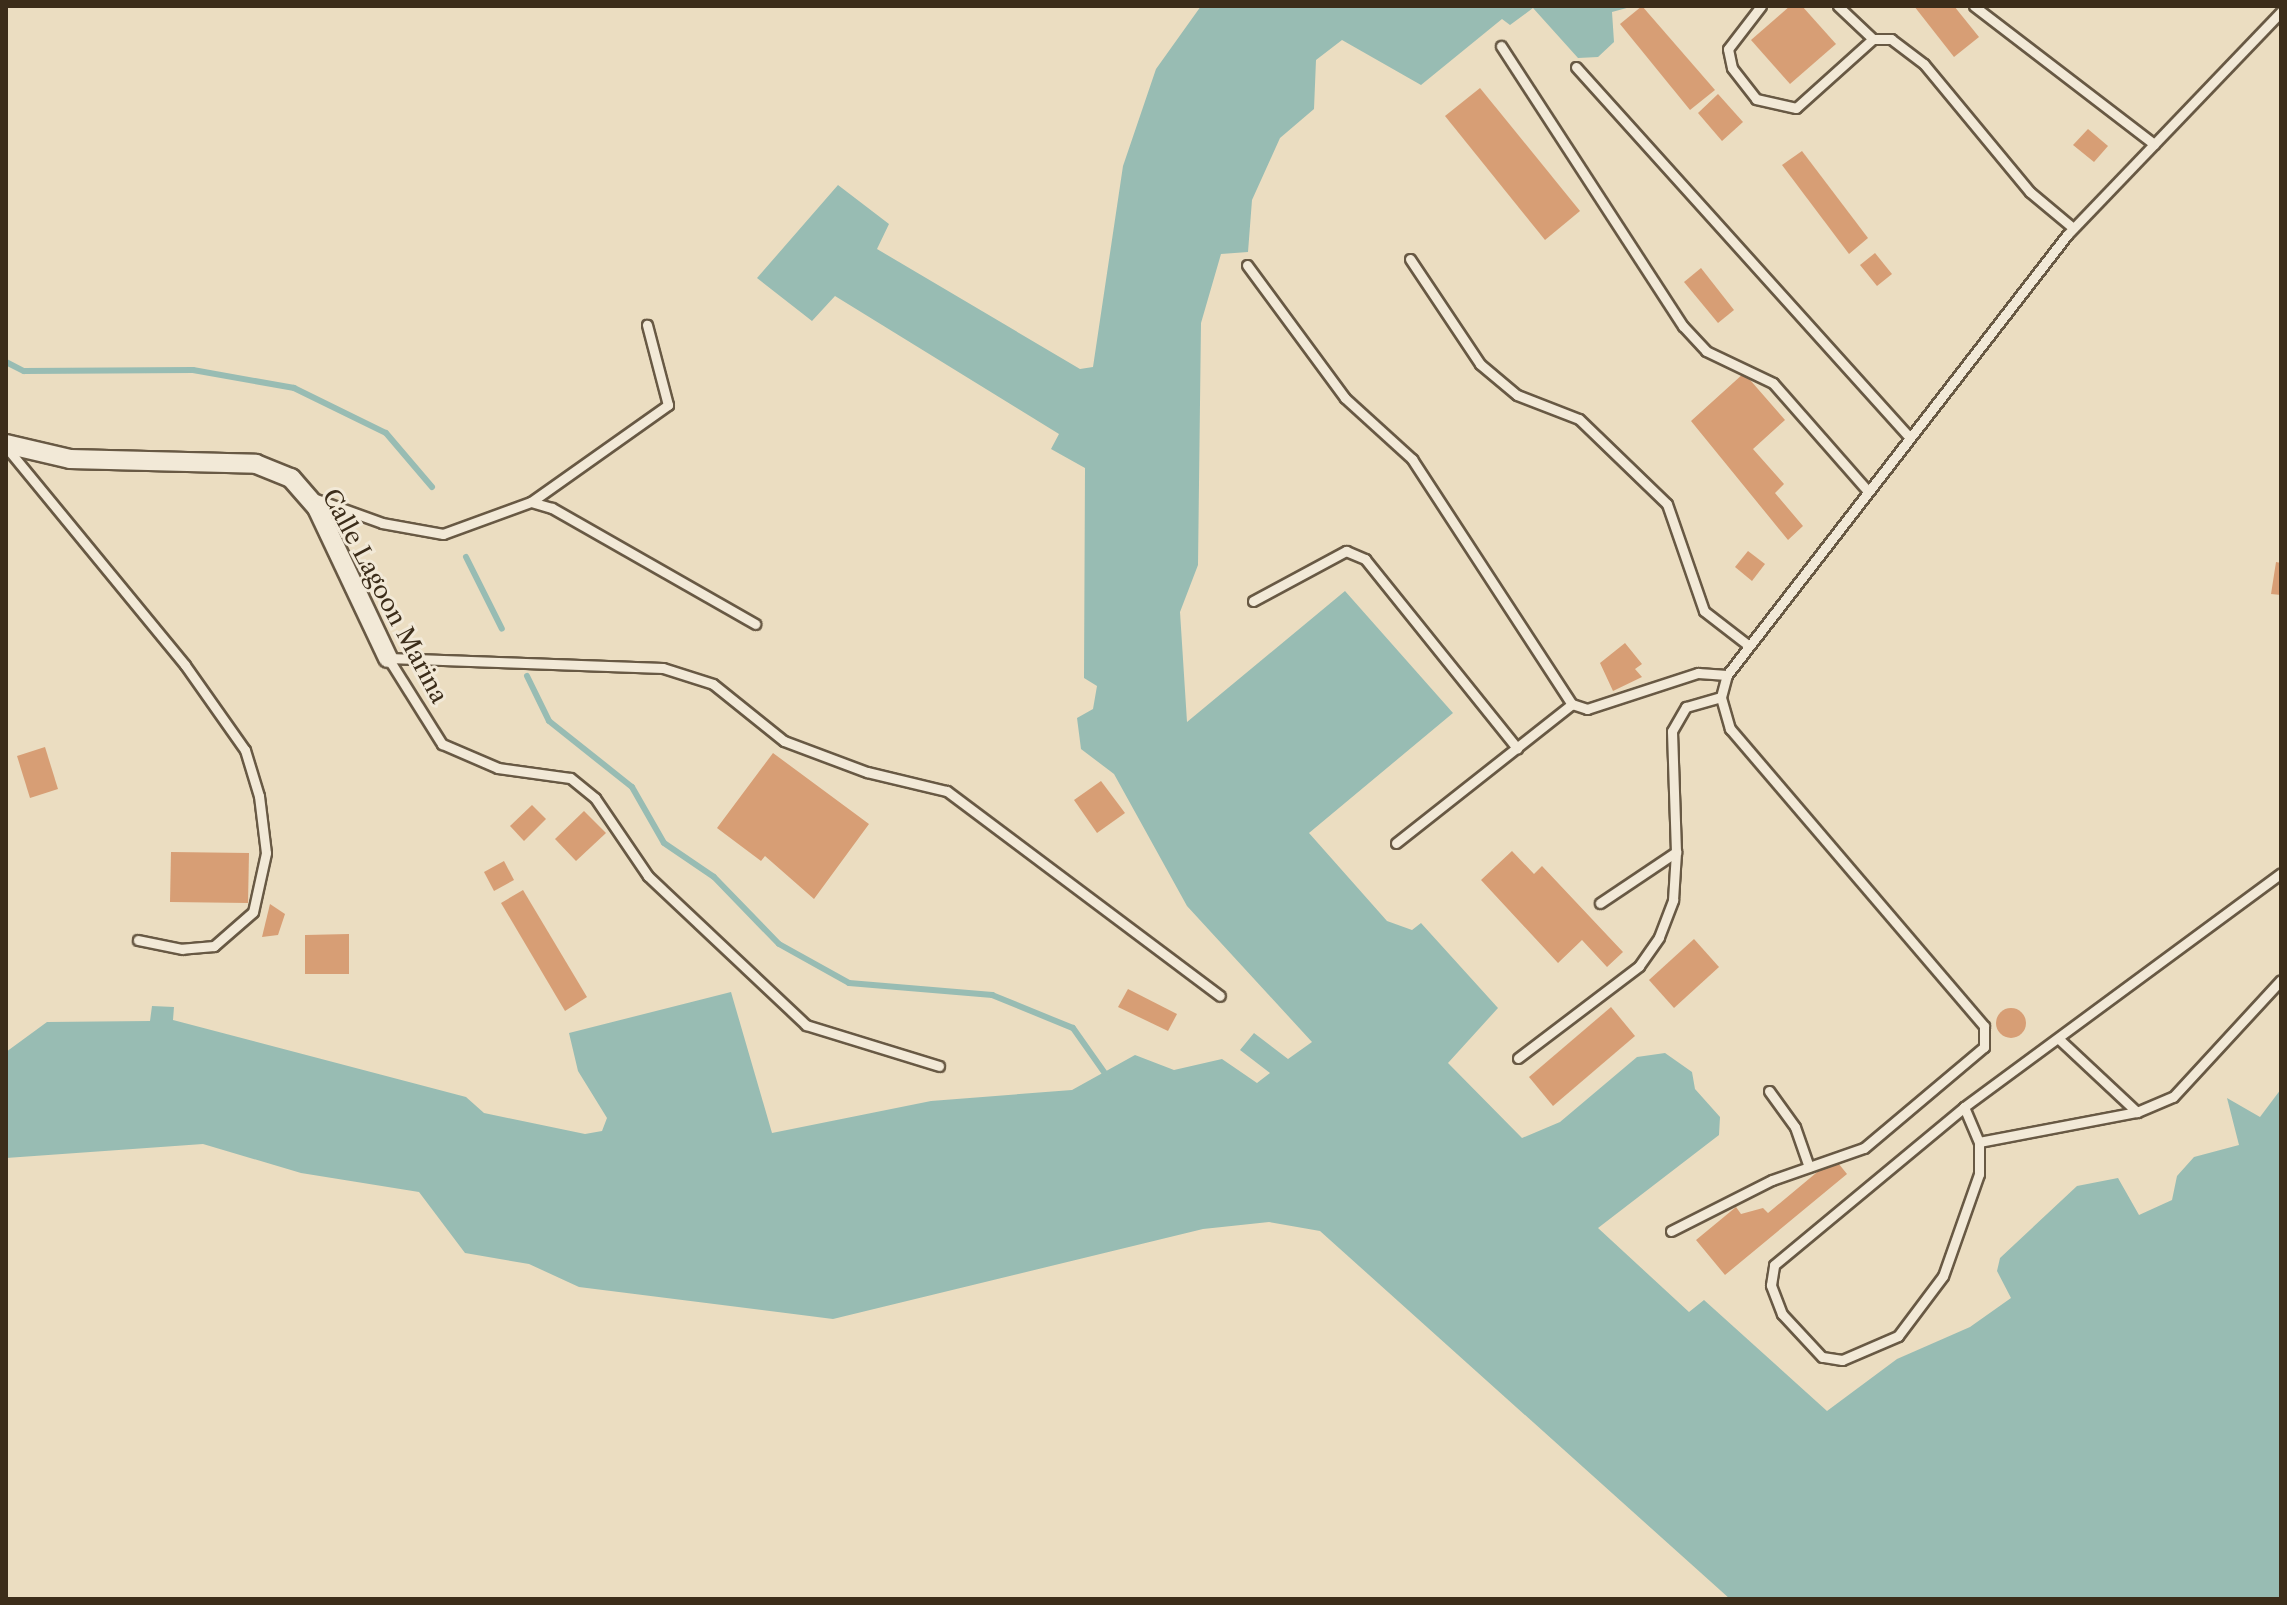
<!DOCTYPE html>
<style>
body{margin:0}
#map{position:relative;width:2287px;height:1605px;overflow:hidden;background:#ebddc1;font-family:"Libre Caslon Text",serif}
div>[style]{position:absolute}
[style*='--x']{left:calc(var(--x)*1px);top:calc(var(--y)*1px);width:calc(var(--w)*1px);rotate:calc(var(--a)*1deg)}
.water>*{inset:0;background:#98bcb3}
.stream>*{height:6px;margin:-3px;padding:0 3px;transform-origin:3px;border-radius:3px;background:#98bcb3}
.building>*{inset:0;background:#d79e75}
.round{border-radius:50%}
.roads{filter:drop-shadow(2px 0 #685944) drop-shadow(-2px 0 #685944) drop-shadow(0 2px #685944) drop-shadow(0 -2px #685944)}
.service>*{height:9px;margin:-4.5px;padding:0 4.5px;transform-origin:4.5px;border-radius:4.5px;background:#f2e9d7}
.minor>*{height:18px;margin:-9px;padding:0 9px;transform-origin:9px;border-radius:9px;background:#f2e9d7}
span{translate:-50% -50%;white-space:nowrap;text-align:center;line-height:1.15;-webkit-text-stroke:6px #f2e9d7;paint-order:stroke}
.street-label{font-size:24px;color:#3c2d1a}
.frame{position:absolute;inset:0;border:8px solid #3c2d1a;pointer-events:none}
</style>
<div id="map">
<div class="water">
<i style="clip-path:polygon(1201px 6px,1634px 6px,1612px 12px,1614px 42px,1598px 57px,1578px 58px,1533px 8px,1510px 25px,1502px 19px,1421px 85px,1342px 40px,1316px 60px,1314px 109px,1280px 138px,1252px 200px,1248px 252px,1221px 254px,1201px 323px,1198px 565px,1180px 612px,1187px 722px,1345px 591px,1453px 713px,1309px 833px,1387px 921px,1412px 930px,1421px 923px,1498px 1008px,1448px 1063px,1522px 1138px,1560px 1122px,1637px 1057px,1665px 1053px,1692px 1072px,1695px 1089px,1720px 1117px,1719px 1135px,1598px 1228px,1689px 1312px,1704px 1300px,1827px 1411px,1897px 1359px,1970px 1327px,2011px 1298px,1997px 1271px,2000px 1258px,2077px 1186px,2118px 1178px,2139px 1215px,2172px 1200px,2177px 1176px,2194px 1157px,2239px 1145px,2227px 1098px,2260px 1117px,2281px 1089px,2281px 1599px,1730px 1599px,1320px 1231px,1269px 1222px,1203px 1229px,833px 1319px,579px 1287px,529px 1264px,465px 1253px,419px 1192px,301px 1173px,203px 1144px,6px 1158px,6px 1052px,47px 1022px,150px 1021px,152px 1006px,174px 1007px,173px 1020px,466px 1097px,484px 1113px,585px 1134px,602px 1131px,607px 1118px,578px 1071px,569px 1033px,731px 992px,772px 1133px,931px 1101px,1072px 1090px,1135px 1055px,1174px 1070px,1222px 1059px,1257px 1083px,1270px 1073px,1240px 1050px,1254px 1033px,1288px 1059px,1312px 1042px,1187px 906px,1114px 774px,1081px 749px,1077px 718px,1093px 709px,1097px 686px,1084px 678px,1085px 468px,1051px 449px,1059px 434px,835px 296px,812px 321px,757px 278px,838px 185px,889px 224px,877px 249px,1080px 369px,1093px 367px,1123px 166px,1156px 69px)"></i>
</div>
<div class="stream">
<i style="--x:6;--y:362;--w:20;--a:27"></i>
<i style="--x:24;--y:371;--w:169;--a:-0.3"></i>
<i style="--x:193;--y:370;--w:103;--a:10.1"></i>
<i style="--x:294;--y:388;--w:102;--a:26.1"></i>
<i style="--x:386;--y:433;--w:71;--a:49.6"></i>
<i style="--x:466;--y:557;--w:80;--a:63.4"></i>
<i style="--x:527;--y:676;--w:50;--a:63.9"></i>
<i style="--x:549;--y:721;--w:106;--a:38.5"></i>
<i style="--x:632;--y:787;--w:64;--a:60.3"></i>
<i style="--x:664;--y:843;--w:60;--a:34.2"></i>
<i style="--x:714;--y:877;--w:93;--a:45.9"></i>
<i style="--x:779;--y:944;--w:80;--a:29.1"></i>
<i style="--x:849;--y:983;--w:144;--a:4.8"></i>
<i style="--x:992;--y:995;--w:87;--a:22.2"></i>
<i style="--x:1073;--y:1028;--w:62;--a:54.8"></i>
</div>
<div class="building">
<i style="clip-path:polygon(1642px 6px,1715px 90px,1690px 110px,1620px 24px)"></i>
<i style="clip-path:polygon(1790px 6px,1802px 6px,1836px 44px,1790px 84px,1751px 40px)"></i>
<i style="clip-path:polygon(1914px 6px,1954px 6px,1979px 37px,1954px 57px)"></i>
<i style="clip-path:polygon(1480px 88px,1580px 211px,1545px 240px,1445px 116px)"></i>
<i style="clip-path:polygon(1718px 94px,1743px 122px,1722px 141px,1698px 113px)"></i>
<i style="clip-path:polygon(2088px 129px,2108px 146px,2094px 162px,2073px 145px)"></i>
<i style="clip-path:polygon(1802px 151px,1868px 238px,1849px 254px,1782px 165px)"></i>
<i style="clip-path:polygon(1875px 253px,1892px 274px,1877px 286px,1860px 265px)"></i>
<i style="clip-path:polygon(1701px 268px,1734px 310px,1718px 323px,1684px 282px)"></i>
<i style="clip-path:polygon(1744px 373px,1785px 420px,1753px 449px,1784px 484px,1775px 493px,1803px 526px,1788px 540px,1691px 421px)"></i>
<i style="clip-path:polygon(1748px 551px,1765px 564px,1752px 581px,1735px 567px)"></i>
<i style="clip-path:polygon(2276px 562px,2281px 563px,2281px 595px,2271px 594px)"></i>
<i style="clip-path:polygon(1625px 643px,1642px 664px,1635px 669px,1642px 677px,1613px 691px,1600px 663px)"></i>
<i style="clip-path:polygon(45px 747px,58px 789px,30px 798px,17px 756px)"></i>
<i style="clip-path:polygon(773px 753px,869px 824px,814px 899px,765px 856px,761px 861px,717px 828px)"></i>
<i style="clip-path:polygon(1101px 781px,1125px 813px,1097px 833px,1074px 800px)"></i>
<i style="clip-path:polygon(532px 805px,546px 819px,524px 841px,510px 826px)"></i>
<i style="clip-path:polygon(584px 811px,606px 833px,576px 861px,555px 839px)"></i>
<i style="clip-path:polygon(1512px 851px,1534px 874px,1542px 866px,1623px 952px,1607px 967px,1582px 940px,1558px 963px,1481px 880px)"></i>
<i style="clip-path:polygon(171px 852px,249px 853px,248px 903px,170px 902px)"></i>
<i style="clip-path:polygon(504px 861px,514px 880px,494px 891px,484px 872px)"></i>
<i style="clip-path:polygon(523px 890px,587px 997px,565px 1011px,501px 903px)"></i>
<i style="clip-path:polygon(270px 904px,285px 914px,278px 935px,262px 937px)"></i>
<i style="clip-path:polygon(349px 934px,349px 974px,305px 974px,305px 935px)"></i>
<i style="clip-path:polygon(1694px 939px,1719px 967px,1674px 1008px,1649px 980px)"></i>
<i style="clip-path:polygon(1128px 989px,1177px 1014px,1168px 1031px,1118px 1007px)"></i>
<i style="clip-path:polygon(1611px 1007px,1635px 1036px,1553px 1106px,1529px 1077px)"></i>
<i class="round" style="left:1996px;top:1008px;width:30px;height:30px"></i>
<i style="clip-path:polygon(1834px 1158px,1847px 1174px,1725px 1275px,1696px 1240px,1736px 1207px,1741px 1214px,1763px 1208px,1768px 1213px)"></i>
</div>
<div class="roads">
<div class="service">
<i style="--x:1761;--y:6;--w:54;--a:127.5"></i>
<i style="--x:1728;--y:49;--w:19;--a:78"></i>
<i style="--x:1732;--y:68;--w:39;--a:52"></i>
<i style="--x:1756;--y:99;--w:41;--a:12.7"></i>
<i style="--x:1796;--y:108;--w:103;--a:-41.9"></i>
<i style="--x:1873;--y:39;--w:18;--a:0"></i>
<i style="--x:1891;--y:39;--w:41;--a:37.1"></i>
<i style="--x:1924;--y:64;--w:166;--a:50.4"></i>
<i style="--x:2030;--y:192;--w:56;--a:39.9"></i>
<i style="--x:1838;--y:6;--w:48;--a:43.3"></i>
<i style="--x:1974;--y:6;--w:227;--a:37.5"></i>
<i style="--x:1501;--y:46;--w:334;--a:57"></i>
<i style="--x:1683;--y:326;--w:34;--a:47"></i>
<i style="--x:1706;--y:351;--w:74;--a:25.5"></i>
<i style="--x:1773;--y:383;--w:141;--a:48.7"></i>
<i style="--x:1576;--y:67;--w:495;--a:48"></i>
<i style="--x:1410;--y:259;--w:126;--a:56.3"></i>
<i style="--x:1480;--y:364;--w:48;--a:40"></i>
<i style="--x:1517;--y:395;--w:66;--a:21.2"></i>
<i style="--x:1579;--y:419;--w:122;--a:44"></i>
<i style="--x:1667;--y:504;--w:113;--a:70.9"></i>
<i style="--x:1704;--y:611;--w:56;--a:37.7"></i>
<i style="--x:1247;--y:265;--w:165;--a:53.6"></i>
<i style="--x:1345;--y:398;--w:91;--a:42.3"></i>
<i style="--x:1412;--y:459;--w:293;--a:56.9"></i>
<i style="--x:1572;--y:704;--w:16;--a:18"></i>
<i style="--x:1587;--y:709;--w:117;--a:-18"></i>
<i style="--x:1698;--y:673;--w:29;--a:4"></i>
<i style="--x:6;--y:447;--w:282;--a:50.6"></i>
<i style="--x:185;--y:665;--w:104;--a:54.8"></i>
<i style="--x:245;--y:750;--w:48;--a:73.1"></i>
<i style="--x:259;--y:796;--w:57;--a:83"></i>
<i style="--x:266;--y:853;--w:60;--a:102.4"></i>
<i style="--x:253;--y:912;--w:52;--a:138.9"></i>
<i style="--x:214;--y:946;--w:32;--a:175"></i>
<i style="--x:182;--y:949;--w:45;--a:-168.4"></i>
<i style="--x:313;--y:498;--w:73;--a:19.9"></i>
<i style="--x:382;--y:523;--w:62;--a:10.2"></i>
<i style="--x:443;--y:534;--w:94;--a:-20"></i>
<i style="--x:531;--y:502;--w:22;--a:16"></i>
<i style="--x:552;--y:508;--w:234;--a:29.7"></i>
<i style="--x:531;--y:502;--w:168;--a:-35.3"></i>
<i style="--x:668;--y:405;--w:83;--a:-104.7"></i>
<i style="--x:1253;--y:601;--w:106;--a:-28.3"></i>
<i style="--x:1346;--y:551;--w:21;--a:23"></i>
<i style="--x:1365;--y:559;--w:243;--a:51.2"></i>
<i style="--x:1396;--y:843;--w:224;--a:-38.3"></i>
<i style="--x:1600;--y:903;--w:92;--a:-33.9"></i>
<i style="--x:2059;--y:1039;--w:107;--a:43.1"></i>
<i style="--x:1518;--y:1058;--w:152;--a:-37.2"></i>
<i style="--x:1639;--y:966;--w:35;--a:-55"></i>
<i style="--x:1659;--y:937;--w:40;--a:-69"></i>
<i style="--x:1673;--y:900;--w:48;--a:-86.4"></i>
<i style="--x:1676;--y:852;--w:121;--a:-91.9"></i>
<i style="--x:1672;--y:731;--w:28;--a:-60"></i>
<i style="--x:1686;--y:707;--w:36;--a:-16"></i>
<i style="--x:939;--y:1066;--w:139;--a:-162.9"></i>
<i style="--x:806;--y:1025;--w:217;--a:-136.7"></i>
<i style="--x:648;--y:876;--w:94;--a:-124.2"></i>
<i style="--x:595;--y:798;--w:32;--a:-141"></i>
<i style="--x:570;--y:778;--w:73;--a:-172.1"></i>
<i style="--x:498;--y:768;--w:61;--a:-156.8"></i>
<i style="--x:442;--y:744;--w:102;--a:-122.1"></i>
<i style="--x:388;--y:658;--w:275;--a:2.1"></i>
<i style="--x:663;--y:668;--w:52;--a:17.7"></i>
<i style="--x:713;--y:684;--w:91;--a:38.8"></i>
<i style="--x:784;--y:741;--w:89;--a:20.5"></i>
<i style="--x:867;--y:772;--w:82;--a:13.4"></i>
<i style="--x:947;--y:791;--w:341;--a:36.9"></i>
<i style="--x:1769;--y:1091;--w:44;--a:54.2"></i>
<i style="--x:1795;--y:1127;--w:42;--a:70.7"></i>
<i style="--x:1964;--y:1107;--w:38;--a:67"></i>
<i style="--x:1979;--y:1142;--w:32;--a:90"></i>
<i style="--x:1979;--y:1174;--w:108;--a:109.4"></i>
<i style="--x:1943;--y:1276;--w:75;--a:126.9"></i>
<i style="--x:1898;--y:1336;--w:61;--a:156.8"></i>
<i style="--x:1842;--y:1360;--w:20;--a:-171"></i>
<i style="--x:1822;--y:1357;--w:59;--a:-132.9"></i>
<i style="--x:1782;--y:1314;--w:31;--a:-111"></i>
<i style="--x:1771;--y:1285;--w:20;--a:-81"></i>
<i style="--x:1774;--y:1265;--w:247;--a:-39.7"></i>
<i style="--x:1964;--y:1107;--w:394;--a:-36.4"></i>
<i style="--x:1979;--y:1142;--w:161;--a:-10.8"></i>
<i style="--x:2137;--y:1112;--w:39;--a:-23"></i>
<i style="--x:2173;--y:1097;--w:159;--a:-47.3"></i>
<i style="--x:1671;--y:1231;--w:113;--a:-26.8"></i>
<i style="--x:1772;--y:1180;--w:97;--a:-19.2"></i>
<i style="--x:1864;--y:1148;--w:157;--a:-40.1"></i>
<i style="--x:1984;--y:1047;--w:21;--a:-90"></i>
<i style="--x:1984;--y:1026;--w:391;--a:-130.5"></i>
<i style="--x:1730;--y:729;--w:33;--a:-106"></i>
<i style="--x:1721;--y:697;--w:23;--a:-75"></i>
<i style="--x:1727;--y:675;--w:556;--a:-52.31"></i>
<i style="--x:2067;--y:235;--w:309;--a:-46.2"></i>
</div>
<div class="minor">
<i style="--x:6;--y:444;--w:66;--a:13.2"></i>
<i style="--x:70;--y:459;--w:186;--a:1.5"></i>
<i style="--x:256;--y:464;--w:38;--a:22"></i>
<i style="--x:291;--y:478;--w:40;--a:49"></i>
<i style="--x:317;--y:508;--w:166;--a:64.7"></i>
</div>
</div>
<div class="street-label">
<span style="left:385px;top:596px;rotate:62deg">Calle Lagoon Marina</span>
</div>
<div class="frame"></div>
</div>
